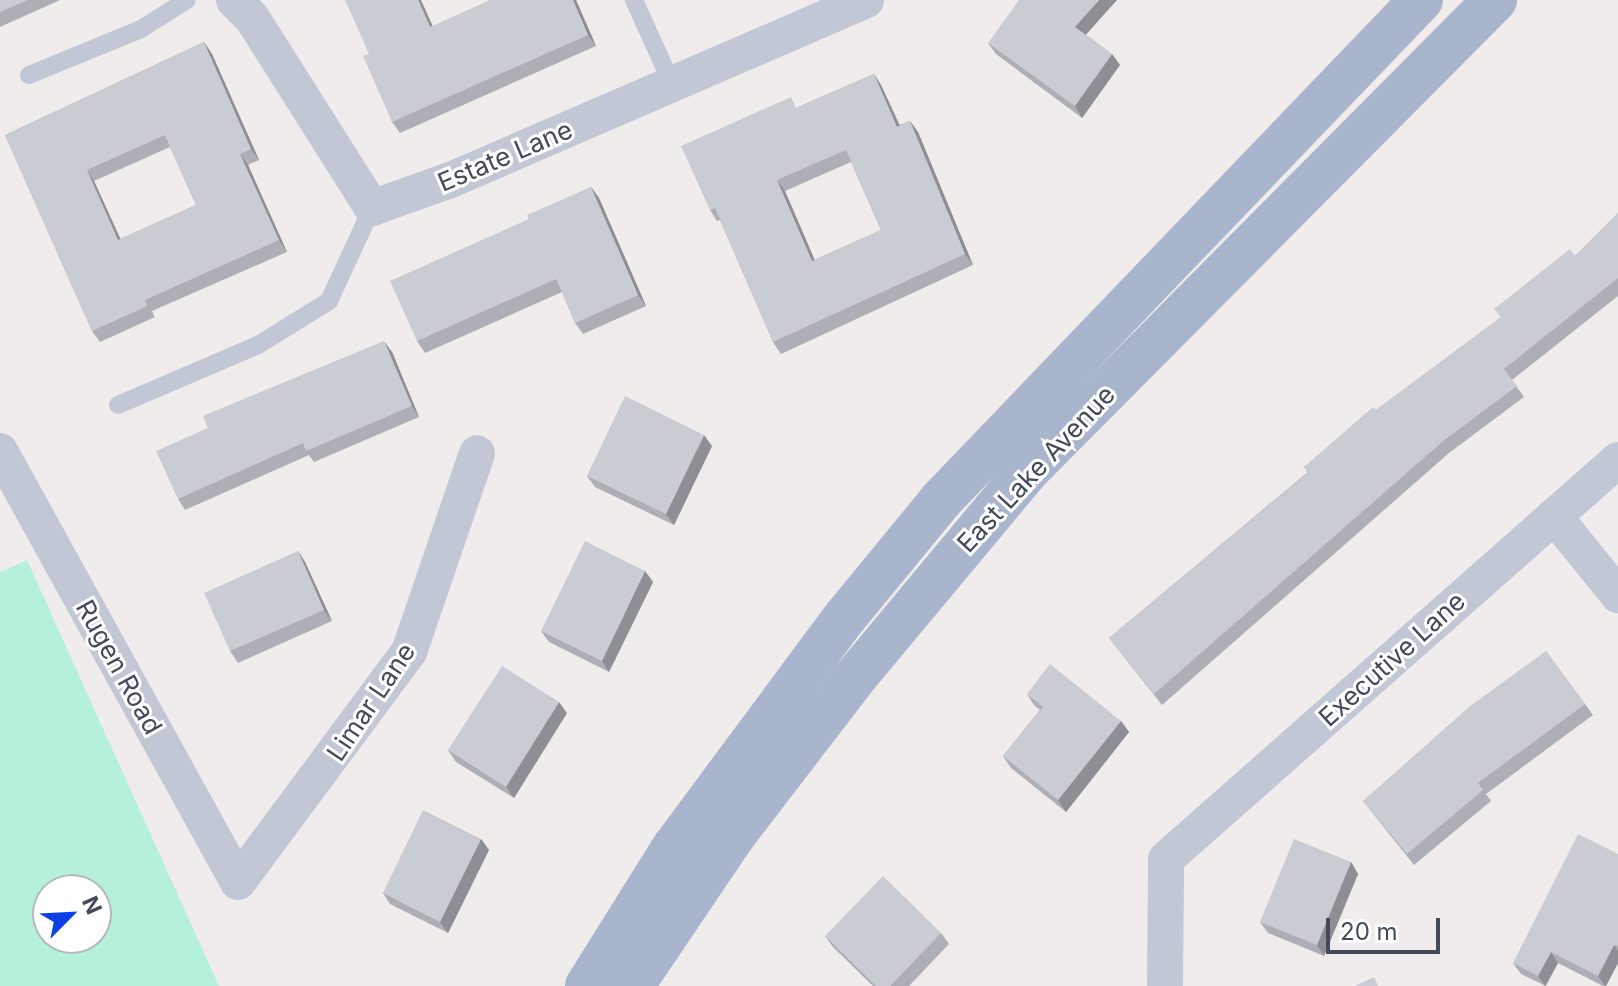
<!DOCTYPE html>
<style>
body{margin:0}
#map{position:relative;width:1618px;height:986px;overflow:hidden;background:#efeceb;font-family:Inter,sans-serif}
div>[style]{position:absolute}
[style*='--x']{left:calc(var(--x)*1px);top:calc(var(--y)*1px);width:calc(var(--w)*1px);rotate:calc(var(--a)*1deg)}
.green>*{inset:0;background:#b5f1d9}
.lane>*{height:18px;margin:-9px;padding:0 9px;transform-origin:9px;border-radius:9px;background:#c1c7d5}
.street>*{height:36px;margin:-18px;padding:0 18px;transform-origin:18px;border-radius:18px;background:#c1c7d5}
.primary>*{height:44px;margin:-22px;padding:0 22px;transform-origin:22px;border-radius:22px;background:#a9b4cd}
.wall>*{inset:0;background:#aeafb6}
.shaded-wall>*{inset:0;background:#8d8f94}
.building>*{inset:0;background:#caccd4}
span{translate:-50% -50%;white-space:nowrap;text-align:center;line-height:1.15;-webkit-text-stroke:6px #fff;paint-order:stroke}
.street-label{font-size:26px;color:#434a5a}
.north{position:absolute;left:32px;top:874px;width:80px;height:80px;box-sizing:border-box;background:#fff;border:2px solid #b4b7bd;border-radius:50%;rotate:66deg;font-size:22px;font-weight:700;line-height:32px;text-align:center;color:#434a5a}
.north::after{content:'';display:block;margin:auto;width:28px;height:36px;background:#0d3fe7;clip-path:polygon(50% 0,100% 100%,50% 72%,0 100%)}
.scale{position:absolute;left:1326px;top:918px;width:114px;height:36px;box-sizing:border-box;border:4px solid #434a5a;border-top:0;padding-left:10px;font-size:24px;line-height:28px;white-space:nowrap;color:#434a5a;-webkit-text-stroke:6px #fff;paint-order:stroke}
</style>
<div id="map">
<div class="green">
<i style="clip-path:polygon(evenodd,27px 560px,219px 986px,0 986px,0 572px,27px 560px,48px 890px,96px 890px,96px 938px,48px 938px,48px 890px)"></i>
</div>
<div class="lane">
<i style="--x:634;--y:0;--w:92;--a:65.7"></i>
<i style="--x:29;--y:75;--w:121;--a:-22.3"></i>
<i style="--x:141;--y:29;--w:54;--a:-32.2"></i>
<i style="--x:118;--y:405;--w:152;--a:-23.2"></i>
<i style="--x:258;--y:345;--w:84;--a:-31.8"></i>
<i style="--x:329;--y:301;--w:102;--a:-65.2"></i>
</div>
<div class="street">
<i style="--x:234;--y:0;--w:25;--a:45"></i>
<i style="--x:252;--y:18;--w:225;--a:57.7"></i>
<i style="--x:372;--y:208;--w:86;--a:-19.7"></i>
<i style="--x:453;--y:179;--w:450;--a:-23.4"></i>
<i style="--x:0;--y:451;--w:492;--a:61.1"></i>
<i style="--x:238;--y:882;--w:287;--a:-53.4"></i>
<i style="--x:409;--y:652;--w:210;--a:-71.1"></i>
<i style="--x:1554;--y:516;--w:102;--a:51"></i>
<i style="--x:1165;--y:986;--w:127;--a:-89.5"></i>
<i style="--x:1166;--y:859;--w:603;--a:-41.44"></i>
</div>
<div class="primary">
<i style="--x:587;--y:986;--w:164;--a:-58"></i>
<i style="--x:674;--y:847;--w:287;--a:-53.4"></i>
<i style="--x:845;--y:617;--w:151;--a:-50.6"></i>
<i style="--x:941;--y:500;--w:693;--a:-46.17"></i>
<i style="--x:632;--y:986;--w:182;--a:-56"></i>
<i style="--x:734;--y:835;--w:194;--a:-52.5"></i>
<i style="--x:852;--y:681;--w:271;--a:-50.2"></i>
<i style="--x:1025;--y:473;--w:667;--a:-45.18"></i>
</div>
<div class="wall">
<i style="clip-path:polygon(0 0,60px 0,0 27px)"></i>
<i style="clip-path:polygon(576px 0,596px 46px,400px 133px,392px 122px,369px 54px,432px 26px)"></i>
<i style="clip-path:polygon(1117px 0,1085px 34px,1112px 54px,1120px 65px,1082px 118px,996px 54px,988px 43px)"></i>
<i style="clip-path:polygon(evenodd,204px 42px,212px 54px,259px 160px,248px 165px,287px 252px,152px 311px,155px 317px,100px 342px,92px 331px,5px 135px,204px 42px,170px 147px,196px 205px,120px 239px,94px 181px,170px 147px)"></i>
<i style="clip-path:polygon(evenodd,874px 74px,881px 85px,900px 125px,910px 121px,918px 132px,973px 265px,781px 354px,773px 342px,720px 220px,717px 221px,710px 210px,798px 107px,874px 74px,851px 162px,881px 230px,814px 260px,785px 191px,851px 162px)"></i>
<i style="clip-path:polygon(591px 187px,599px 198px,646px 306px,583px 334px,575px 323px,562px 292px,425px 353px,417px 341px,529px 219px)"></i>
<i style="clip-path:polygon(1618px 213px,1618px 296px,1512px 380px,1524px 397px,1449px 453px,1162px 705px,1109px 638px,1308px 472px,1304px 467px,1376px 410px,1500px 318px,1575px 256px)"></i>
<i style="clip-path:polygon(392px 352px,419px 417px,314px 462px,309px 455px,185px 510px,178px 499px)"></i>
<i style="clip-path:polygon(712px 446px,674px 525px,595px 487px,587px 476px)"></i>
<i style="clip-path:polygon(298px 551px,305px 562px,332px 621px,238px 663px,230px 651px)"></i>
<i style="clip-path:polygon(645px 571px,653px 582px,609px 672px,549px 642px,541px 631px)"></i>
<i style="clip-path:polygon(1546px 651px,1593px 715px,1486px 794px,1491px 801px,1414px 865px,1363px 801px)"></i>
<i style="clip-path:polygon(1027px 694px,1121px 721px,1129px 732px,1066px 812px,1011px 768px,1003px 756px,1040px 710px,1034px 705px)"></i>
<i style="clip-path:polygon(567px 713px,514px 798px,456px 762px,448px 750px)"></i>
<i style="clip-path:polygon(481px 839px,489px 850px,448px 933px,390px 904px,383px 893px)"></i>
<i style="clip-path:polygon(1618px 854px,1618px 963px,1606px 986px,1603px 986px,1558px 963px,1546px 986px,1521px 974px,1513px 963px)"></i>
<i style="clip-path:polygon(1351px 862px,1358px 874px,1324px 956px,1268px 933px,1260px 922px)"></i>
<i style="clip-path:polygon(941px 933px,949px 944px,909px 986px,873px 986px,833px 947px,825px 936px)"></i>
</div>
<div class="shaded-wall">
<i style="clip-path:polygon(418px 0,421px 0,438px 38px,430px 27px)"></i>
<i style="clip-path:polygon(573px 0,576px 0,596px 46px,588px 35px)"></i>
<i style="clip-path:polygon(1099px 0,1117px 0,1083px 38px,1075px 27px)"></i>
<i style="clip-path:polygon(204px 42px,212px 54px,259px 160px,251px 149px)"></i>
<i style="clip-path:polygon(1112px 54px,1120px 65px,1082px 118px,1075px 106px)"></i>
<i style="clip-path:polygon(874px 74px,881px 85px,905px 138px,897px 127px)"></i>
<i style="clip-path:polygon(910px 121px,918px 132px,973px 265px,965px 254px)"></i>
<i style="clip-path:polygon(240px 154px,248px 165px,287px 252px,279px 240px)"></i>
<i style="clip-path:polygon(87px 170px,94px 181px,126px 251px,118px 240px)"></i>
<i style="clip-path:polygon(777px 180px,785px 191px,820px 272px,812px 261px)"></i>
<i style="clip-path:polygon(591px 187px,599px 198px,646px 306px,638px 295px)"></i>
<i style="clip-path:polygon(384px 341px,392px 352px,419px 417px,412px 406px)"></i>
<i style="clip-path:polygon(704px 435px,712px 446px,674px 525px,666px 514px)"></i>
<i style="clip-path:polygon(298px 551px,305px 562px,332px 621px,324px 610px)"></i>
<i style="clip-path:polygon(645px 571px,653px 582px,609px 672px,602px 661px)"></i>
<i style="clip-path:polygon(559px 702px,567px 713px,514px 798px,506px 787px)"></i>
<i style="clip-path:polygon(1121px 721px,1129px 732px,1066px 812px,1058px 800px)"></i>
<i style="clip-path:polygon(481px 839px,489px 850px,448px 933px,440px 922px)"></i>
<i style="clip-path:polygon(1351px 862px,1358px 874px,1324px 956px,1317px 945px)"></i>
<i style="clip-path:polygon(1614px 945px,1618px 951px,1618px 963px,1606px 986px,1605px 986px,1598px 976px)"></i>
<i style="clip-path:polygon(1551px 952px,1558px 963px,1545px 986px,1538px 976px)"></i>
</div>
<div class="building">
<i style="clip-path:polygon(0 0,28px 0,0 12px)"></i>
<i style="clip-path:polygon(345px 0,418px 0,430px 27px,490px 0,573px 0,588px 35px,392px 122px,363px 56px,369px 54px)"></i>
<i style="clip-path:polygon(1019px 0,1099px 0,1075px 27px,1112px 54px,1075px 106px,988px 43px)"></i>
<i style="clip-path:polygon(evenodd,204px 42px,251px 149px,240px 154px,279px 240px,145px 300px,147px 306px,92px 331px,5px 135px,204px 42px,165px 135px,196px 205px,118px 240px,87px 170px,165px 135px)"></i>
<i style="clip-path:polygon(evenodd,874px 74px,897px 127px,910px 121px,965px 254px,773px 342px,715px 208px,710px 210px,681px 146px,791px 97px,796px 108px,874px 74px,846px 150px,881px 230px,812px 261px,777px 180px,846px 150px)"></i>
<i style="clip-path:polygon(591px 187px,638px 295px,575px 323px,556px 279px,417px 341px,390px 281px,529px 219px,527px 215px)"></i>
<i style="clip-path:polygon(1618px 213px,1618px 278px,1504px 369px,1517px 386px,1442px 442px,1154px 694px,1109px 638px,1309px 472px,1304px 467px,1373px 407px,1376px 410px,1501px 317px,1494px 309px,1570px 249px,1575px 256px)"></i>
<i style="clip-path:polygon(384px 341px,412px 406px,306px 451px,303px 443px,178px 499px,156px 451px,208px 428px,203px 416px)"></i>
<i style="clip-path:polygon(625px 396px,704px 435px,666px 514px,587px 476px)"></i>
<i style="clip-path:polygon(585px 541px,645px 571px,602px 661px,541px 631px)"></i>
<i style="clip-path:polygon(298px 551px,324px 610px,230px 651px,204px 593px)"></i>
<i style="clip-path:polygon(1546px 651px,1585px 704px,1478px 783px,1483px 790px,1407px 854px,1363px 801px,1469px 707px)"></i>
<i style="clip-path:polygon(1050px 664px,1121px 721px,1058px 800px,1003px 756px,1043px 707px,1027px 694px)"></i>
<i style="clip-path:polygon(502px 666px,559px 702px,506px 787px,448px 750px)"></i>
<i style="clip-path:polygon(423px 810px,481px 839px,440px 922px,383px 893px)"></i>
<i style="clip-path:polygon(1578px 834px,1618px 854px,1618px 946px,1614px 945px,1598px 976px,1551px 952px,1538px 976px,1513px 963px)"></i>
<i style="clip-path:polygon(1294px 839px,1351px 862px,1317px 945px,1260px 922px)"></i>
<i style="clip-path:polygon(883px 876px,941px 933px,890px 986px,876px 986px,825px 936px)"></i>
<i style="clip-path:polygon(1374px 977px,1378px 986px,1355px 986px)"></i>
</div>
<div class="street-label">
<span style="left:505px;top:156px;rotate:-23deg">Estate Lane</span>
<span style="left:1036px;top:469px;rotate:-47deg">East Lake Avenue</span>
<span style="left:1392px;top:659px;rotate:-42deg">Executive Lane</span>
<span style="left:119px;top:667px;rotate:61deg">Rugen Road</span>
<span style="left:371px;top:702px;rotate:-56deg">Limar Lane</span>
</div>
<div class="north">N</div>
<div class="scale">20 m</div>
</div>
